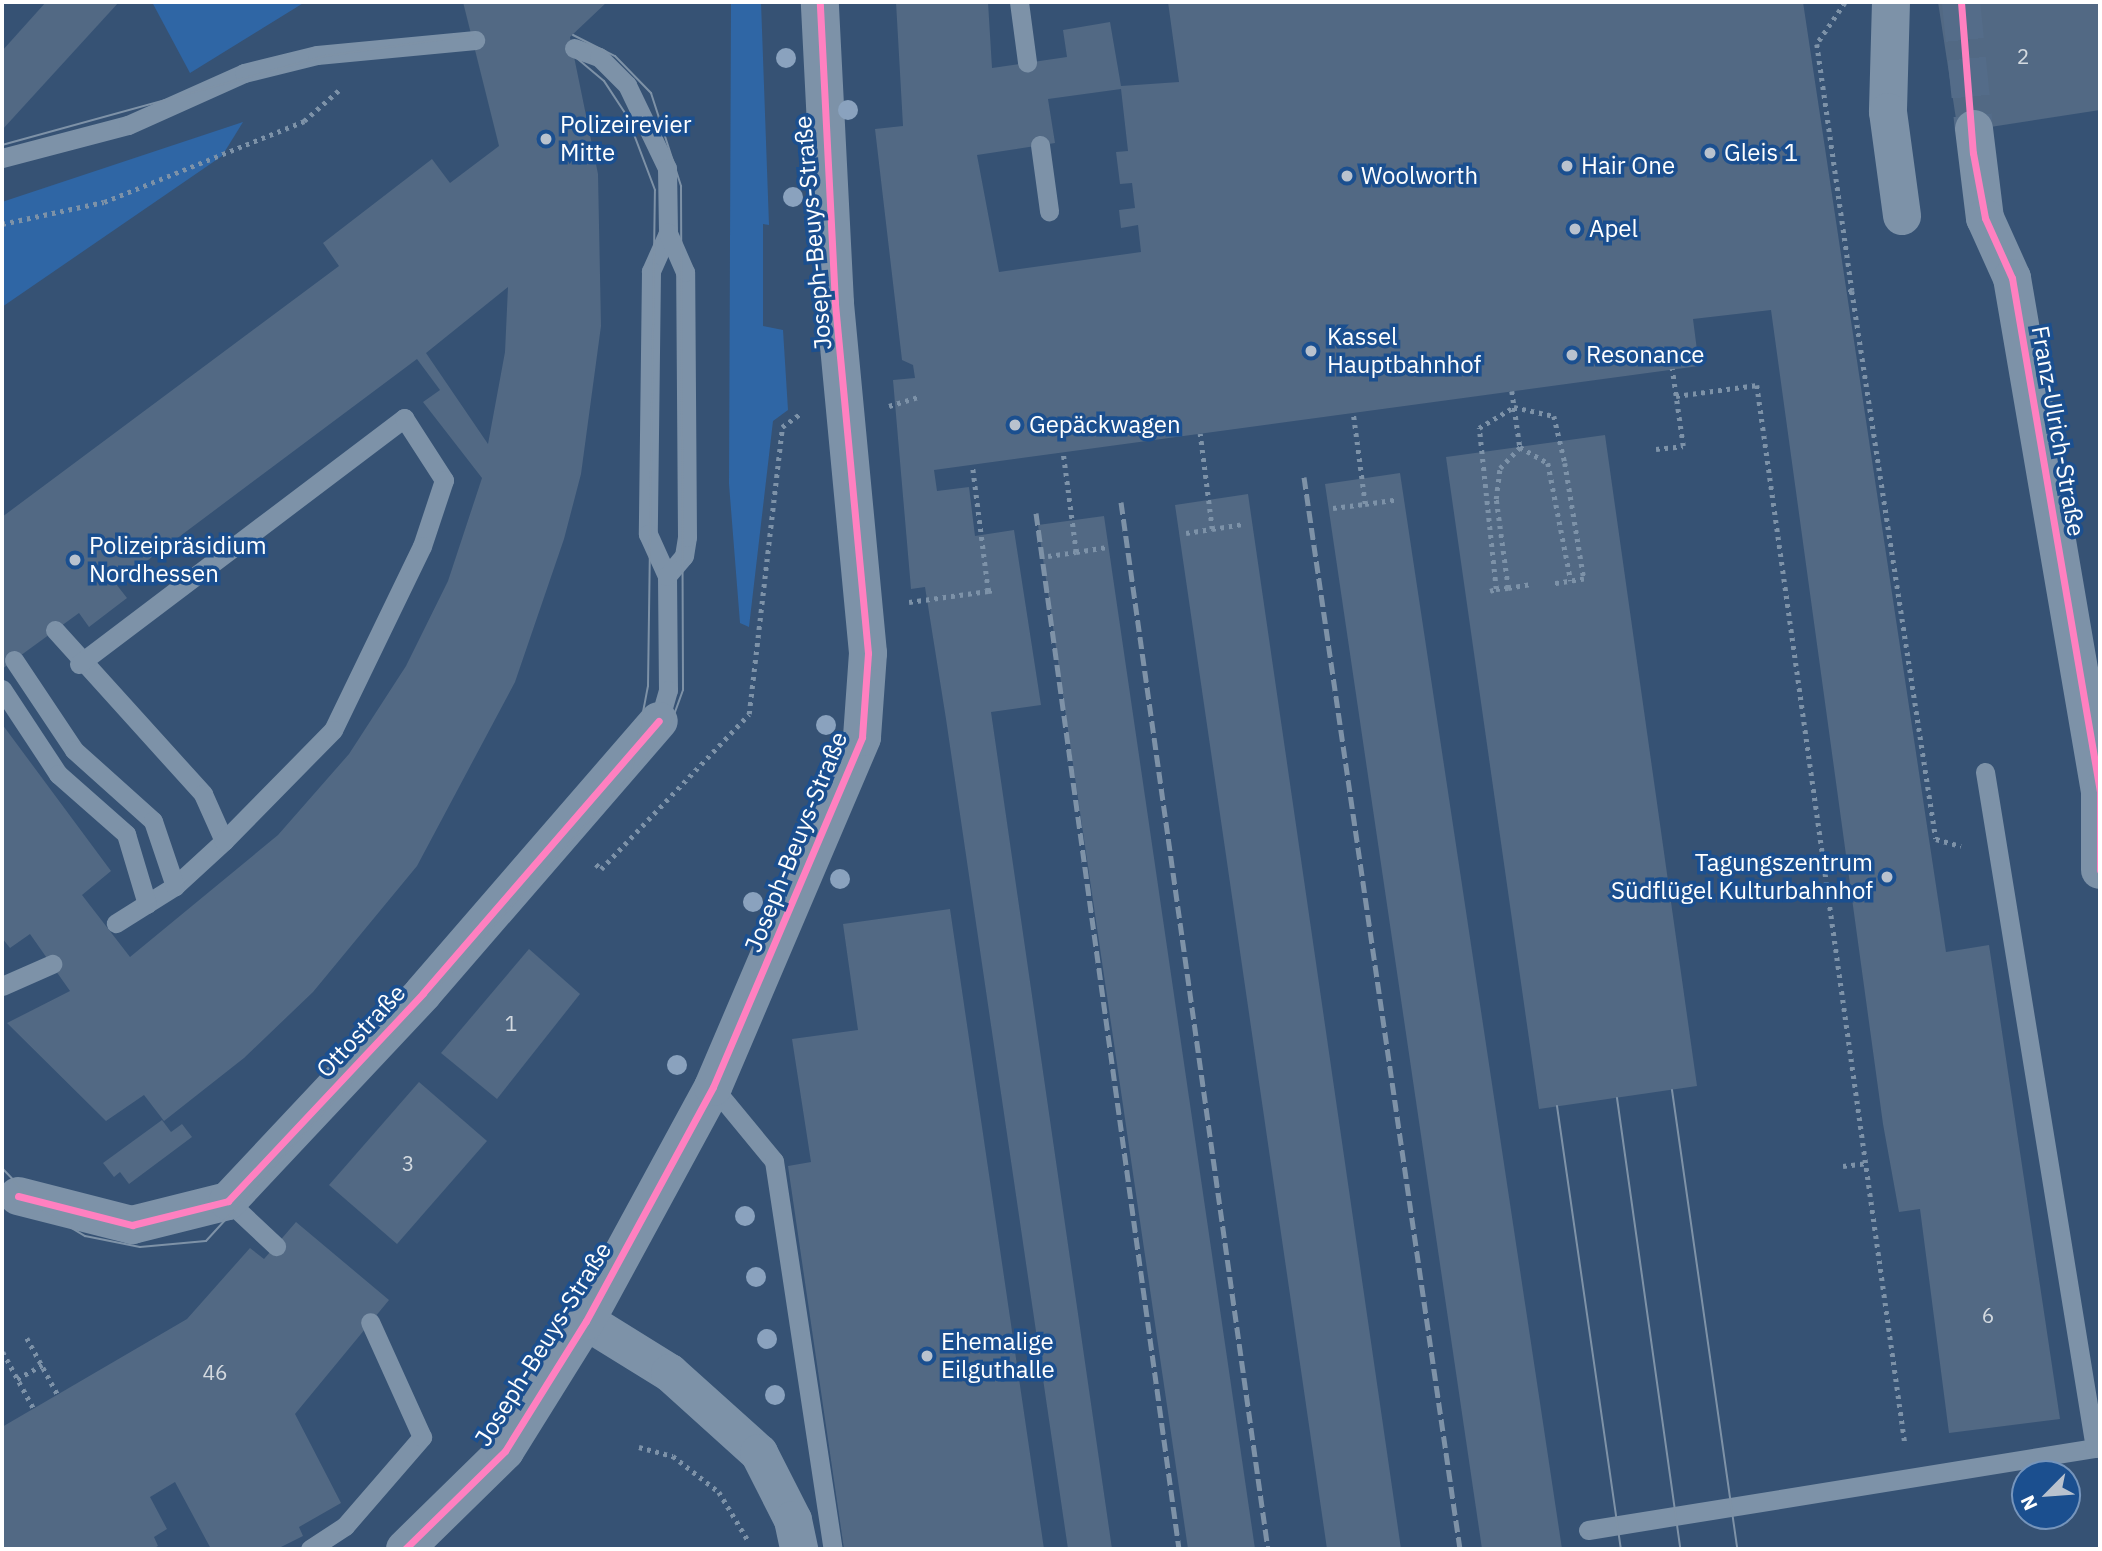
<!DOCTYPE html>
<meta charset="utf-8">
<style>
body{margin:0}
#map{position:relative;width:2102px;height:1551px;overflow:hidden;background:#365274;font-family:"IBM Plex Sans",sans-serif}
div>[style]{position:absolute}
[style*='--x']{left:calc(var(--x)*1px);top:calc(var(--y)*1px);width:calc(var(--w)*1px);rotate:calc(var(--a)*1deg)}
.green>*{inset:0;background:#2f66a5}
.building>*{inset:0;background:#526984}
.minor-tunnel>*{height:38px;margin-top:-19px;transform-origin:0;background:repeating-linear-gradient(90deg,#546c89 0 38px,transparent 0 57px)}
.path>*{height:4.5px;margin-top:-2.25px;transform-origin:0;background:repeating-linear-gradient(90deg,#7d92a8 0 3.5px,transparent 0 8.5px)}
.service>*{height:19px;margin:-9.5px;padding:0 9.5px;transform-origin:9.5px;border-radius:9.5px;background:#7d92a8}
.minor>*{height:38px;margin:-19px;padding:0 19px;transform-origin:19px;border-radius:19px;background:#7d92a8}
.tram>*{height:2px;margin:-1px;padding:0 1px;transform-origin:1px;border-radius:1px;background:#7e92a7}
.rail>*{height:5px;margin-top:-2.5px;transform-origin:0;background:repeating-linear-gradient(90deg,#7e92a7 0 12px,transparent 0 17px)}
.cycleway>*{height:7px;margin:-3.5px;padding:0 3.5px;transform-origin:3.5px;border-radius:3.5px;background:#ff80c0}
.trees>*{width:20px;height:20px;margin:-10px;border-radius:50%;background:#8aa2be}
.dots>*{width:19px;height:19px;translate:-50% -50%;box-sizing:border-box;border:4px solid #1b4f8f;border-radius:50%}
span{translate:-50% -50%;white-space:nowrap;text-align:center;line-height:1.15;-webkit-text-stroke:7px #1b4f8f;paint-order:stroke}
.number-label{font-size:21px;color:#d4dae0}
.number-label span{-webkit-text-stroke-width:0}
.poi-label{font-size:24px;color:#fff}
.left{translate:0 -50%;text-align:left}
.right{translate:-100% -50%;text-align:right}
.street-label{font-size:24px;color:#fff}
.frame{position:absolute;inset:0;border:4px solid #fff;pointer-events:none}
.north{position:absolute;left:2011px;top:1460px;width:70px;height:70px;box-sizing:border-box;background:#1b4f8f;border:2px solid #7695bc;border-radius:50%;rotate:245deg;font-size:19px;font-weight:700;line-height:28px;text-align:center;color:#fff}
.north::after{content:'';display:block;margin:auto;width:24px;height:32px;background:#b9c2ce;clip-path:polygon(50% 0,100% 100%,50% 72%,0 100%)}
</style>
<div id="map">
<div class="green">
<i style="clip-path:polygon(152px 2px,305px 2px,190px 73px)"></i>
<i style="clip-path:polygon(731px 2px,761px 2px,769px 225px,763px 224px,763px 326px,783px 330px,788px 410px,773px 421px,749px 627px,740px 623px,729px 484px)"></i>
<i style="clip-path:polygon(243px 122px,222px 156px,2px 307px,2px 202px)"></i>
</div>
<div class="building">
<i style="clip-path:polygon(46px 2px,119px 2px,2px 130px,2px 51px)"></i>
<i style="clip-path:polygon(evenodd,463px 2px,607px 2px,570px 37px,598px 174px,601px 326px,581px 474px,564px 539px,515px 682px,417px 866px,313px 992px,244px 1058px,164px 1121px,144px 1095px,106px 1121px,7px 1023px,70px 991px,30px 934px,10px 948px,2px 938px,2px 724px,111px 871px,82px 895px,130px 957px,278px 835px,349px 754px,406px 666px,448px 581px,482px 478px,423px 402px,440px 390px,417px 359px,116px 584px,127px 598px,89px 627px,79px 613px,2px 669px,2px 517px,339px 266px,323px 243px,432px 159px,450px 183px,499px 146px,463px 2px,508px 287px,505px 352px,488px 444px,426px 353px,508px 287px)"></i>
<i style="clip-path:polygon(evenodd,896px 2px,988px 2px,992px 68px,1067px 57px,1063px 30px,1110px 22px,1121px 86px,1179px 82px,1168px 2px,1803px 2px,1946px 952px,1989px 945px,2060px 1419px,1949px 1433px,1920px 1209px,1899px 1212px,1883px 1124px,1771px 310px,1693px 319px,1699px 366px,934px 470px,937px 491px,969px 487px,975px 536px,1014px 530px,1041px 705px,991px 712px,1112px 1549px,1068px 1549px,946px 719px,925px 587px,911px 589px,893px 380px,915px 378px,913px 365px,902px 360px,875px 129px,903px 126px,896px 2px,1121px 89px,1128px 151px,1116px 152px,1120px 184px,1132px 183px,1135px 208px,1119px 210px,1121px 228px,1138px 225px,1141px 252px,999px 272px,977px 155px,1055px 143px,1048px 99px,1121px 89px)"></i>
<i style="clip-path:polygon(1938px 2px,2100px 2px,2100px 110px,1958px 132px)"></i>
<i style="clip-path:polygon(1605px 435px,1697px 1086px,1539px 1109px,1446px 457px)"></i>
<i style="clip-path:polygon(1400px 473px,1562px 1549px,1482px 1549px,1325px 484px)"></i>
<i style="clip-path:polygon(1248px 494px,1401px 1549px,1327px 1549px,1175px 505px)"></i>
<i style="clip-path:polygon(1104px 516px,1255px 1549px,1188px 1549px,1038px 525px)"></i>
<i style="clip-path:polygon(950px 909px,1044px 1549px,844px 1549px,788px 1166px,811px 1162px,792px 1039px,858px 1030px,843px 924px)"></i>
<i style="clip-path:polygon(529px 949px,580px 994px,497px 1099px,441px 1053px)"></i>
<i style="clip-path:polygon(419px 1082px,487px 1141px,397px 1244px,329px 1185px)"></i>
<i style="clip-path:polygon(162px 1120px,171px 1132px,182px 1124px,192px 1137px,129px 1184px,120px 1172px,114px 1177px,103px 1163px)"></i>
<i style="clip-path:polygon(296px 1222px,389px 1300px,295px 1414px,341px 1503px,299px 1527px,303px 1536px,277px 1549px,211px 1549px,175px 1482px,150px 1497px,167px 1529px,154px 1537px,158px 1546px,152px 1549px,2px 1549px,2px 1427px,187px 1319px,250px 1248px,264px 1259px)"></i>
</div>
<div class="minor-tunnel">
<i style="--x:1961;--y:2;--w:128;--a:84.2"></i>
</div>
<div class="path">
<i style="--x:1845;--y:3;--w:50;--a:124.3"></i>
<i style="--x:1817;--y:44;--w:249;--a:81.9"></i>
<i style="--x:1852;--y:291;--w:8;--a:157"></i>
<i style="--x:2;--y:224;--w:104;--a:-12.2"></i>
<i style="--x:104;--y:202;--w:216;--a:-22"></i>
<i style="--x:304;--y:121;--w:47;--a:-41.5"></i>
<i style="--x:1852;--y:291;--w:554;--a:81.29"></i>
<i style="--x:1936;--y:839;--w:26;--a:16"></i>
<i style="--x:1512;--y:391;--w:57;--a:81.9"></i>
<i style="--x:1676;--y:396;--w:82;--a:-7.7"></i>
<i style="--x:1757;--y:385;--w:1069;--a:82.04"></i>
<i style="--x:889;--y:406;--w:30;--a:-17"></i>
<i style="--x:1520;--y:447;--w:32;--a:30"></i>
<i style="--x:1548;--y:463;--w:120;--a:79"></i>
<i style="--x:1656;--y:449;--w:27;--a:-6"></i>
<i style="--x:1683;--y:446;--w:78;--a:-98.1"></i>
<i style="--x:1365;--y:504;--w:30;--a:-8"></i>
<i style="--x:1333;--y:508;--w:32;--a:-7"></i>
<i style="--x:1365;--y:504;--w:92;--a:-97.5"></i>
<i style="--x:1212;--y:529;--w:31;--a:-9"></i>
<i style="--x:1186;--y:533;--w:26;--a:-9"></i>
<i style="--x:1212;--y:529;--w:96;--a:-97.2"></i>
<i style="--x:1076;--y:552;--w:30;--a:-9"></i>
<i style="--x:1048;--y:556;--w:28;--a:-8"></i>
<i style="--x:1076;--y:552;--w:100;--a:-97.5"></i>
<i style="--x:1508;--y:588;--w:23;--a:-10"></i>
<i style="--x:1496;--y:589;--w:12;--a:-5"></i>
<i style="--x:1508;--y:588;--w:90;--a:-97.7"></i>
<i style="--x:1496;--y:499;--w:31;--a:-83"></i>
<i style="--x:1500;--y:468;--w:29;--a:-46"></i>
<i style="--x:988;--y:591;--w:8;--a:-7"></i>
<i style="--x:1490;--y:591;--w:6;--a:-18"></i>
<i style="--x:1496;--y:589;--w:162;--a:-96"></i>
<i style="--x:1479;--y:428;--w:41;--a:-31"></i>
<i style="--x:1514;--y:407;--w:41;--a:12.7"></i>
<i style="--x:1554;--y:416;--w:48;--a:76.8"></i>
<i style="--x:1565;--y:463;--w:118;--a:80.7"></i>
<i style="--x:1584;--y:579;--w:30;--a:171"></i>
<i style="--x:909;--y:602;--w:80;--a:-7.9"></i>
<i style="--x:988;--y:591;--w:127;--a:-97.2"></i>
<i style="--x:596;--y:864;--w:7;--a:45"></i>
<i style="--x:601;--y:869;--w:214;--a:-46.3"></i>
<i style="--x:749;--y:714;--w:289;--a:-83.4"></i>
<i style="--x:782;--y:427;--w:22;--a:-36"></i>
<i style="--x:1843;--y:1166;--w:23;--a:-7"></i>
<i style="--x:27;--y:1338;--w:65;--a:61.5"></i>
<i style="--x:3;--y:1352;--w:65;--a:61.5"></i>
<i style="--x:17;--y:1379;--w:29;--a:-29"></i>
<i style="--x:639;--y:1447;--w:35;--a:15"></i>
<i style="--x:673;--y:1456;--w:58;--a:38"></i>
<i style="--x:719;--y:1492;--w:58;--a:59"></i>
</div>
<div class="service">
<i style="--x:1019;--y:2;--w:61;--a:82.4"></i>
<i style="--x:574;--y:48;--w:27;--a:20"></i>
<i style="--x:599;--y:57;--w:40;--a:45"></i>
<i style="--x:627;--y:85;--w:92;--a:64.3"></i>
<i style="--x:667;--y:168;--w:65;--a:89.1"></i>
<i style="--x:668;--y:233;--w:42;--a:114.1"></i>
<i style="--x:651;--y:271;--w:263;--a:90.7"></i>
<i style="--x:648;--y:534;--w:46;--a:65.7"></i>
<i style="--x:667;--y:576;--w:114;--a:89.5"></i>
<i style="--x:668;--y:690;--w:32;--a:106"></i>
<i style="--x:1040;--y:145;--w:67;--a:82.2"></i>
<i style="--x:2;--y:158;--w:130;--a:-14.7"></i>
<i style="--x:128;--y:125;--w:127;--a:-24.1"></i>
<i style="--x:244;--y:73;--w:75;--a:-13.9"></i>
<i style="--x:317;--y:55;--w:159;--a:-5.4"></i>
<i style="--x:667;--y:576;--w:26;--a:-50"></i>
<i style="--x:684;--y:556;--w:19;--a:-81"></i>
<i style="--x:687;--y:537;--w:265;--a:-90.4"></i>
<i style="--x:685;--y:272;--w:43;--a:-113.6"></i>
<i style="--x:55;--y:630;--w:221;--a:47.9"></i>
<i style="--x:203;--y:794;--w:51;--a:65.9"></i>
<i style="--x:224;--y:841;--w:67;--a:137.4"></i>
<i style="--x:175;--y:886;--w:70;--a:147.9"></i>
<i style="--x:14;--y:660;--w:108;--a:56.3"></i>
<i style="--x:74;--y:750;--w:106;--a:41.9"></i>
<i style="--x:153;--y:821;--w:69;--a:71.3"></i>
<i style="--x:79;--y:664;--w:408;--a:-37.1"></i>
<i style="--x:404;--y:418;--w:74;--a:57.2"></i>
<i style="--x:444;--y:480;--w:70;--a:108.4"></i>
<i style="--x:422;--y:546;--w:204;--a:115.8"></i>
<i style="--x:333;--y:730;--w:156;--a:134.5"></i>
<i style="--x:2;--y:689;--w:102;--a:56.6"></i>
<i style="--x:58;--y:774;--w:91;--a:41.4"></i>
<i style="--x:126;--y:834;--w:73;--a:73.3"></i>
<i style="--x:2;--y:986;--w:55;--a:-23.7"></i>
<i style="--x:713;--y:1087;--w:96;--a:50.5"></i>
<i style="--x:774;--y:1161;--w:392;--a:81.4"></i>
<i style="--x:228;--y:1201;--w:66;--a:43.2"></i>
<i style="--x:1588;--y:1530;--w:514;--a:-9.19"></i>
<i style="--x:2095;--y:1448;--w:685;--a:-99.24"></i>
<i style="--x:310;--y:1549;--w:42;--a:-33.3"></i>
<i style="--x:345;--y:1526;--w:118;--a:-49.1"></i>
<i style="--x:422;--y:1437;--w:126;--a:-114.3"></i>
</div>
<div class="minor">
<i style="--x:1891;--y:2;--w:110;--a:91.6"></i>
<i style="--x:1888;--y:112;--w:105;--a:82.3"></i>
<i style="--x:1974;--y:129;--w:90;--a:83"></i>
<i style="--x:1985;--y:218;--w:66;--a:65.8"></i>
<i style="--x:2012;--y:278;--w:521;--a:80.28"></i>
<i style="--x:2100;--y:792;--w:78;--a:90"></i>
<i style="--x:18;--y:1196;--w:118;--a:14.3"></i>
<i style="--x:132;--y:1225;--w:99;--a:-14"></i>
<i style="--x:228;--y:1201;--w:285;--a:-46.8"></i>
<i style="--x:423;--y:993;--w:360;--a:-49.1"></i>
<i style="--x:586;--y:1321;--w:99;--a:31.8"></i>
<i style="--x:670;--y:1373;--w:120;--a:42"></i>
<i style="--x:759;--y:1453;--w:75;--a:63.1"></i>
<i style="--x:793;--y:1520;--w:30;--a:78"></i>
<i style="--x:405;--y:1549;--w:140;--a:-44.4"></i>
<i style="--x:505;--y:1451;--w:153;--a:-58.1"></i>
<i style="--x:586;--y:1321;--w:266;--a:-61.5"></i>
<i style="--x:713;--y:1087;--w:380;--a:-66.9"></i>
<i style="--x:862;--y:737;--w:84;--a:-85.9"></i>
<i style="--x:868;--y:653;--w:352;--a:-95.4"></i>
<i style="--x:835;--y:303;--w:301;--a:-92.9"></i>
</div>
<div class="tram">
<i style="--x:573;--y:35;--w:47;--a:26.6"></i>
<i style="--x:615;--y:56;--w:52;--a:45.8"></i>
<i style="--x:651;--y:93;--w:98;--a:72.1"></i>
<i style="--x:681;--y:186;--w:504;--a:89.77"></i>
<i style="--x:683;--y:690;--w:35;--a:110"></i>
<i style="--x:671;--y:723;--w:55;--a:126.9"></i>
<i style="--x:2;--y:145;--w:335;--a:-15.4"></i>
<i style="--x:325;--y:56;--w:149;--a:-8.1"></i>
<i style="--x:1672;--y:1090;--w:464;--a:81.9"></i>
<i style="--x:1617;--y:1098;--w:455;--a:82"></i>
<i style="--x:1557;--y:1106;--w:448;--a:81.8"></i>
<i style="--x:2;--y:1168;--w:59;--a:46.4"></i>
<i style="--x:43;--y:1211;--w:49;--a:30.8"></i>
<i style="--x:85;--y:1236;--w:56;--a:11.3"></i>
<i style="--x:140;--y:1247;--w:66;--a:-5.2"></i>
<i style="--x:206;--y:1241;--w:631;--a:-47.63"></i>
<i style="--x:631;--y:775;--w:91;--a:-79.2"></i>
<i style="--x:648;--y:686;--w:496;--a:-89.2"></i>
<i style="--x:655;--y:190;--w:79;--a:-110.7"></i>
<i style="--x:627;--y:116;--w:42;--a:-123.3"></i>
<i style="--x:604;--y:81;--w:35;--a:-140"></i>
</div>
<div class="rail">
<i style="--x:1304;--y:477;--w:1083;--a:81.72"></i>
<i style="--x:1121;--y:502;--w:1057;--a:82.01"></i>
<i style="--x:1036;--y:513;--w:1046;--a:82.14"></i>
</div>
<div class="cycleway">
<i style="--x:1961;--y:2;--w:151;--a:85.5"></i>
<i style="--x:1973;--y:153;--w:66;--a:79.5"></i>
<i style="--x:1985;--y:218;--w:66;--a:65.8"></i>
<i style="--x:2012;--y:278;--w:521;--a:80.28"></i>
<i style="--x:2100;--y:792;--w:78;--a:90"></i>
<i style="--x:18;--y:1196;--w:118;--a:14.3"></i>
<i style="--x:132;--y:1225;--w:99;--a:-14"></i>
<i style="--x:228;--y:1201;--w:285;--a:-46.8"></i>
<i style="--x:423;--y:993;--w:360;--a:-49.1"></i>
<i style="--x:405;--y:1549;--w:140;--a:-44.4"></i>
<i style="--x:505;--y:1451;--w:153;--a:-58.1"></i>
<i style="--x:586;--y:1321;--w:266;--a:-61.5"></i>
<i style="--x:713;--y:1087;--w:380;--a:-66.9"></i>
<i style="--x:862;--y:737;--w:84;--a:-85.9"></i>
<i style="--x:868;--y:653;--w:352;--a:-95.4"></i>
<i style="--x:835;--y:303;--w:301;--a:-92.9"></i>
</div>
<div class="trees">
<i style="left:786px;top:58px"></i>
<i style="left:848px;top:110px"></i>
<i style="left:793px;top:197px"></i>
<i style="left:826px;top:725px"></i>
<i style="left:840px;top:879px"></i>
<i style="left:753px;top:902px"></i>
<i style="left:677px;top:1065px"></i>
<i style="left:745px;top:1216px"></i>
<i style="left:756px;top:1277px"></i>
<i style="left:767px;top:1339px"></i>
<i style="left:775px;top:1395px"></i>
</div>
<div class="dots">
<i style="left:546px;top:139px;background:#b9c2ce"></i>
<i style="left:1710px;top:153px;background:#b9c2ce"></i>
<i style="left:1567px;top:166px;background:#b9c2ce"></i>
<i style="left:1347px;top:176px;background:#b9c2ce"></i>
<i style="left:1575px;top:229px;background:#b9c2ce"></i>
<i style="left:1311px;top:351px;background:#b9c2ce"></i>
<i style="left:1572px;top:355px;background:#b9c2ce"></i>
<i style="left:1015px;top:425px;background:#b9c2ce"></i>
<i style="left:75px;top:560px;background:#b9c2ce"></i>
<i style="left:1887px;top:877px;background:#b9c2ce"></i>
<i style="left:927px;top:1356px;background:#b9c2ce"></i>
</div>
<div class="number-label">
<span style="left:2023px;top:56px">2</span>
<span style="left:511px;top:1023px">1</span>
<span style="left:408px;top:1163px">3</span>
<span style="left:1988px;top:1315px">6</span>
<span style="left:215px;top:1372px">46</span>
</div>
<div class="poi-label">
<span class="left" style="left:560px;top:139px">Polizeirevier<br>Mitte</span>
<span class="left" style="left:1724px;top:153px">Gleis 1</span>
<span class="left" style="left:1581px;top:166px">Hair One</span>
<span class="left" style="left:1361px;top:176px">Woolworth</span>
<span class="left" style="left:1589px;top:229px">Apel</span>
<span class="left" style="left:1327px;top:351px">Kassel<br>Hauptbahnhof</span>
<span class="left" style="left:1586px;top:355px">Resonance</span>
<span class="left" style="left:1029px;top:425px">Gepäckwagen</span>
<span class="left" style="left:89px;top:560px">Polizeipräsidium<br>Nordhessen</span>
<span class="right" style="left:1873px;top:877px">Tagungszentrum<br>Südflügel Kulturbahnhof</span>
<span class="left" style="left:941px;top:1356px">Ehemalige<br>Eilguthalle</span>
</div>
<div class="street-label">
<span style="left:813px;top:233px;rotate:-95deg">Joseph-Beuys-Straße</span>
<span style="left:2058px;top:431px;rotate:80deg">Franz-Ulrich-Straße</span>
<span style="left:796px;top:842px;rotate:-68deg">Joseph-Beuys-Straße</span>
<span style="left:361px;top:1031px;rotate:-47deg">Ottostraße</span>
<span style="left:543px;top:1344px;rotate:-58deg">Joseph-Beuys-Straße</span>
</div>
<div class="frame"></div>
<div class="north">N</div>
</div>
